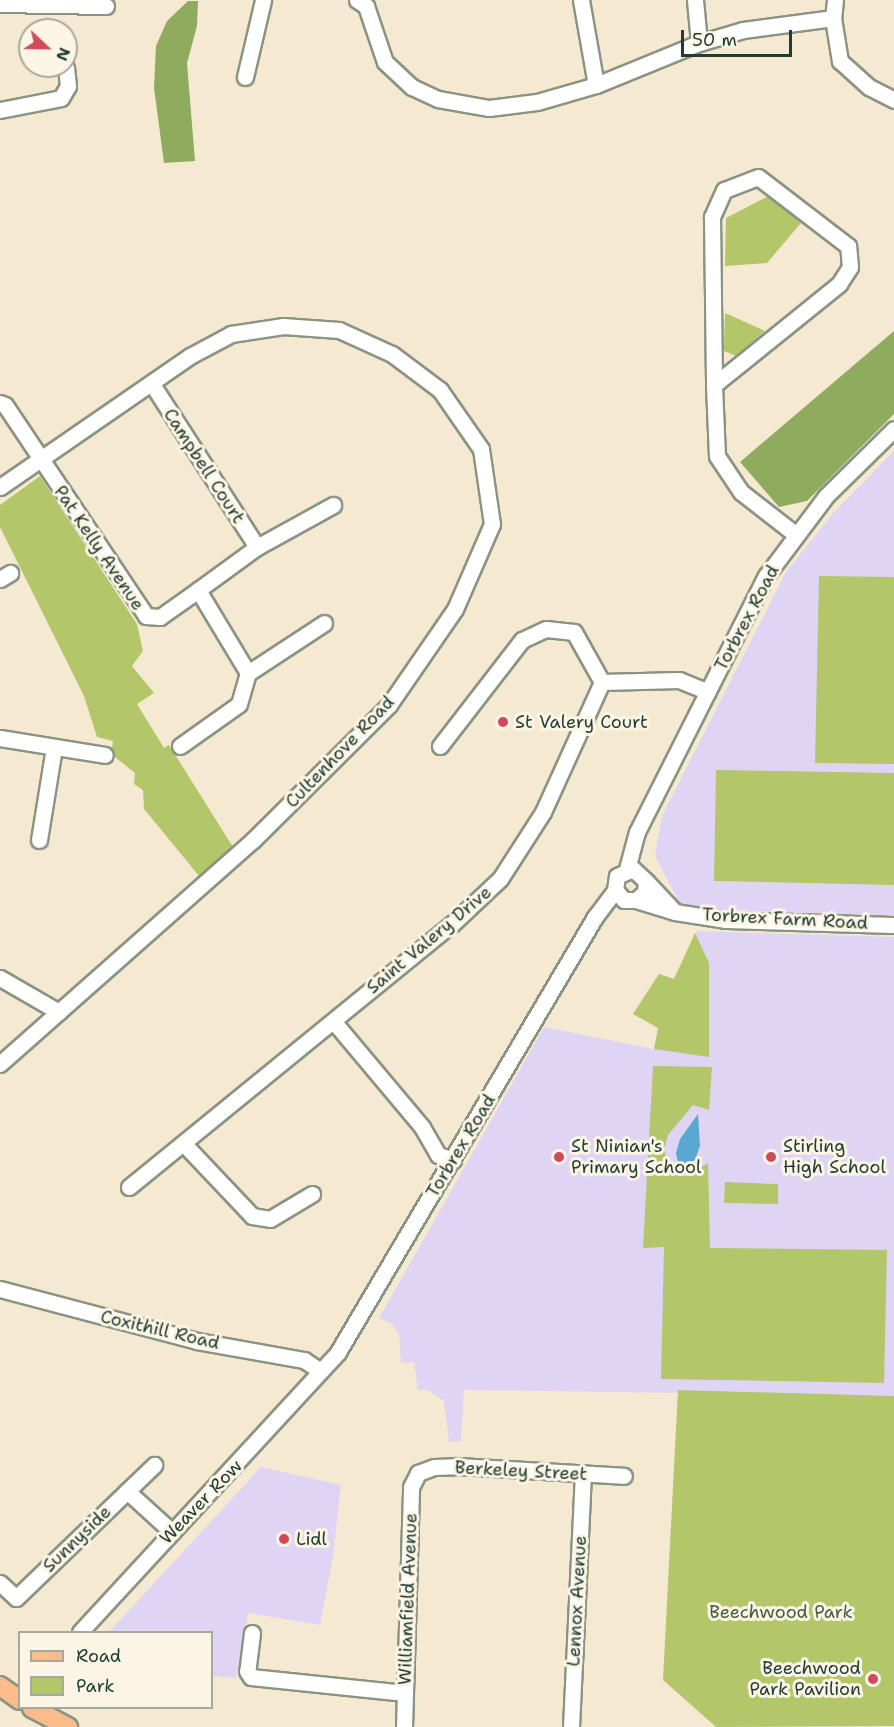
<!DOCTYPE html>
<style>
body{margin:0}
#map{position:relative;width:894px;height:1727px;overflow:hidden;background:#f5ead1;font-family:"Shantell Sans",sans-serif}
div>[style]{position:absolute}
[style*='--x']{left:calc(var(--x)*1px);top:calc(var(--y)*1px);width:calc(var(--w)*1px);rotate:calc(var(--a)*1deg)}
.built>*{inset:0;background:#e0d4f4}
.green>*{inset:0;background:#b3c66a}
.forest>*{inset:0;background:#8eab5e}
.water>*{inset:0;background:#58a8d2}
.roads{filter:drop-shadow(2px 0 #8a9482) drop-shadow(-2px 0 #8a9482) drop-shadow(0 2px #8a9482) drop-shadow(0 -2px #8a9482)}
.minor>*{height:15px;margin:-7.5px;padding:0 7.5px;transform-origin:7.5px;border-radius:7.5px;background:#fff}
.major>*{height:18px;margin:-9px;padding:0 9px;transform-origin:9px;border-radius:9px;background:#f9bc8a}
.dots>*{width:16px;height:16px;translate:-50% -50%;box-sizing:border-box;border:3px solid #fcf5e5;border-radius:50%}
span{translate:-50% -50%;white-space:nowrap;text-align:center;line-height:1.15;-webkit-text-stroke:6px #fcf5e5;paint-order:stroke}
.street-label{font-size:18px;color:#1f3d34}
.poi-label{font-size:18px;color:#1f3d34}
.left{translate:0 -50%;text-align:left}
.right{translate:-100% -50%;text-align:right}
.park-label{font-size:18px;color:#445f42}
.legend{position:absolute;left:18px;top:1631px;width:195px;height:78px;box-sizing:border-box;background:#fcf5e5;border:2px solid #a4ab9e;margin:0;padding:8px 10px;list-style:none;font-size:18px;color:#1f3d34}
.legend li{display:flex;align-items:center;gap:12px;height:30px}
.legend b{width:30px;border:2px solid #a4ab9e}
.north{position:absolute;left:18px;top:18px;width:60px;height:60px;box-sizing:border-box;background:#fcf5e5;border:2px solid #a4ab9e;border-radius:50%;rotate:112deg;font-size:16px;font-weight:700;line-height:24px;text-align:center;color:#1f3d34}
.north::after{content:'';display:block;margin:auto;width:21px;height:27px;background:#d1495b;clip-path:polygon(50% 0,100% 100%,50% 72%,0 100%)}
.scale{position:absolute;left:681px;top:30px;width:111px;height:27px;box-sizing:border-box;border:3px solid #1f3d34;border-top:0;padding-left:8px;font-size:18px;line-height:21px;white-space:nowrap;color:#1f3d34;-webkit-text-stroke:4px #fcf5e5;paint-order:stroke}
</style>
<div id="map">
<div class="built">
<i style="clip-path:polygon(894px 451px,894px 915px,726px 912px,680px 904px,655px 856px,662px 816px,786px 572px,833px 513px)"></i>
<i style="clip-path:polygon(697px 931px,894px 937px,894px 1396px,464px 1390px,461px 1441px,449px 1442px,444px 1401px,428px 1390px,418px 1390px,414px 1362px,401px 1363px,399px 1335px,392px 1324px,379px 1318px,544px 1027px,654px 1049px,658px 1028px,633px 1014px,659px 974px,674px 979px)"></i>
<i style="clip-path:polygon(261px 1467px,341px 1485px,333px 1556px,320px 1625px,248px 1613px,236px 1678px,212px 1676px,212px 1632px,109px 1632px)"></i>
</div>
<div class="green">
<i style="clip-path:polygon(772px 194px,801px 223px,767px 263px,725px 266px,726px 218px)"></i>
<i style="clip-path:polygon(725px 313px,765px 331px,736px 356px,724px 351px)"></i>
<i style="clip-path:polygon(40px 476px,137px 624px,143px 651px,132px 666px,154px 693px,137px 704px,164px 748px,169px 745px,233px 847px,200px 877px,144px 809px,143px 790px,134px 784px,135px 773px,111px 754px,113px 741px,97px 737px,84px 696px,0 527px,0 505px)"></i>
<i style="clip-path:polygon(819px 576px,894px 577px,894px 764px,815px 763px)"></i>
<i style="clip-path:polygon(716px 770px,894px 773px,894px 885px,714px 881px)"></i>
<i style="clip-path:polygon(695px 933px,709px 963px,709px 1057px,654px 1049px,658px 1028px,633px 1014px,659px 974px,674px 979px)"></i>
<i style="clip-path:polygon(653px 1066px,712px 1067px,709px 1110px,693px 1105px,668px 1135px,664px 1149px,669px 1169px,679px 1176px,688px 1176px,708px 1163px,710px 1248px,887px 1250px,884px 1383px,661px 1379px,664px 1247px,643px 1248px)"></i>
<i style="clip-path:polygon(725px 1182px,778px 1184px,778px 1204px,724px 1203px)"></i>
<i style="clip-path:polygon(678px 1390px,894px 1396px,894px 1726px,716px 1727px,663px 1680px)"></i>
</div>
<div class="forest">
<i style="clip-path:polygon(188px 1px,198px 1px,197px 26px,187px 63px,195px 161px,164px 163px,154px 88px,156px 46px,167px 21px)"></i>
<i style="clip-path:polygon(894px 331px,894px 414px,807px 501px,779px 507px,740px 462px)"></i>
</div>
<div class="water">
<i style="clip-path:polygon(698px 1114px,700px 1146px,695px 1160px,687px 1166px,678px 1163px,676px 1153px,680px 1139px)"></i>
</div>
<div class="roads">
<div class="minor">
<i style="--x:357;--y:0;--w:11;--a:34"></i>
<i style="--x:366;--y:6;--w:59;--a:71.3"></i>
<i style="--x:385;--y:62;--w:37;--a:43"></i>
<i style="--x:412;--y:87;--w:29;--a:25"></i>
<i style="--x:438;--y:99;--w:52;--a:10"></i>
<i style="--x:489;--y:108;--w:48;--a:-7.1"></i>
<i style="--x:537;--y:102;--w:61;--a:-16.1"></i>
<i style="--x:596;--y:85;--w:111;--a:-22.2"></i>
<i style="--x:699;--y:43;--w:46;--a:-16.5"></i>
<i style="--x:743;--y:30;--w:91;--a:-7.6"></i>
<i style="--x:581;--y:0;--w:86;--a:80"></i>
<i style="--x:695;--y:0;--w:43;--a:84.7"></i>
<i style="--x:835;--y:0;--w:18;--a:96"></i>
<i style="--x:833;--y:18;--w:44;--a:80.8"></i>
<i style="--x:840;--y:61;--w:39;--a:42"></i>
<i style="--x:869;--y:87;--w:28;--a:27"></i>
<i style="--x:0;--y:4;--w:106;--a:1.1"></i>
<i style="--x:245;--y:77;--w:79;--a:-76.8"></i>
<i style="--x:0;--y:110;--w:62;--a:-11.1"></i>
<i style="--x:61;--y:98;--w:14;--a:-60"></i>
<i style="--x:68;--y:86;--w:18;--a:-96"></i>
<i style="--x:152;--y:384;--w:194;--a:57.2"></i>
<i style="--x:714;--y:385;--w:161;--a:-38.9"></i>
<i style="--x:839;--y:284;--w:20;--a:-57"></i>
<i style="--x:850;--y:267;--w:21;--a:-95"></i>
<i style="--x:848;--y:246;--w:113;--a:-142.5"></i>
<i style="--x:758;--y:177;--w:36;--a:159"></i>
<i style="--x:724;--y:190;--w:30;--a:114"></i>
<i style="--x:712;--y:217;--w:168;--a:89.3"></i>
<i style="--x:714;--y:385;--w:71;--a:87.6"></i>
<i style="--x:717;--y:456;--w:43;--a:56.3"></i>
<i style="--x:741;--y:492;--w:68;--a:37.9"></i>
<i style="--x:0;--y:403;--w:5;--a:22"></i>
<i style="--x:5;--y:405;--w:254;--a:56.2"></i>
<i style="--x:146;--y:616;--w:14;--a:4"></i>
<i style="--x:160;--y:617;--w:47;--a:-35.4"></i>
<i style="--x:0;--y:487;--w:231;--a:-34.6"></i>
<i style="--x:190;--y:356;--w:47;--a:-28.2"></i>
<i style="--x:231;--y:334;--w:53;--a:-8.7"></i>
<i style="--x:283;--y:326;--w:56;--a:4.1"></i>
<i style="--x:339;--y:330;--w:58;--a:24.4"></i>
<i style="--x:392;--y:354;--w:60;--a:36.9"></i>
<i style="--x:440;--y:390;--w:72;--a:55.2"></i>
<i style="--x:481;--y:449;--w:76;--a:81.7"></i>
<i style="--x:492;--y:524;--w:93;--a:113.5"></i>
<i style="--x:455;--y:609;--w:116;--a:124.5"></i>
<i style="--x:389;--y:705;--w:192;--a:135.2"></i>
<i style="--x:253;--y:840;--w:338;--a:138.5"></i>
<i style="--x:0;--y:579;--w:12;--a:-31"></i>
<i style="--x:248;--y:673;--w:97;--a:-121.1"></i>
<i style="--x:198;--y:590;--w:73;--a:-36.1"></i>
<i style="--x:257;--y:547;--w:87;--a:-28.9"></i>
<i style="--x:0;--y:738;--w:106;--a:9.2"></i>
<i style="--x:180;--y:746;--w:72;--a:-35.4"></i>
<i style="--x:239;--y:704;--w:32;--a:-74"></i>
<i style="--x:248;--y:673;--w:91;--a:-33.3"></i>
<i style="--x:440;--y:746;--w:134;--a:-52.3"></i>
<i style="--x:522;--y:640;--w:26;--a:-25"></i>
<i style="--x:546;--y:629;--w:28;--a:6"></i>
<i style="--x:574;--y:632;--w:57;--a:60.8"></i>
<i style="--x:39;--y:840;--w:94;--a:-80.8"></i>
<i style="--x:627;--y:869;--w:38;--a:-75"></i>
<i style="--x:637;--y:832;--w:287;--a:-63.3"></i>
<i style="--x:766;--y:576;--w:100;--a:-53.1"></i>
<i style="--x:826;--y:496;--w:95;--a:-44.6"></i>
<i style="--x:646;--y:881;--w:41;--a:47"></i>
<i style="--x:636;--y:900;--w:41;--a:17.1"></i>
<i style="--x:675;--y:912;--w:52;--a:8.9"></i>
<i style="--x:726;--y:920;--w:168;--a:1.7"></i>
<i style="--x:0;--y:978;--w:68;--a:30"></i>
<i style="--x:334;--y:1022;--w:137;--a:50"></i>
<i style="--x:422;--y:1127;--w:32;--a:60"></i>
<i style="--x:438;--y:1155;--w:16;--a:18"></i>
<i style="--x:184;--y:1144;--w:99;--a:46.6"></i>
<i style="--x:252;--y:1216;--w:18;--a:9"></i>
<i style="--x:270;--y:1219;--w:49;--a:-30.8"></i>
<i style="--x:129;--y:1187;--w:417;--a:-39.2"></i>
<i style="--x:452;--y:924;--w:66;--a:-43.2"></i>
<i style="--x:500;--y:879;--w:80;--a:-57.3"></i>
<i style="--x:543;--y:812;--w:143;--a:-65.6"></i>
<i style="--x:602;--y:682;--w:77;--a:-1.5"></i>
<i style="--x:679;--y:680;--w:31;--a:22"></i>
<i style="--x:0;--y:1289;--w:204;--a:14.8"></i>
<i style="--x:197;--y:1341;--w:109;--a:10.1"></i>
<i style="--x:304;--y:1360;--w:18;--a:34"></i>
<i style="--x:127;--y:1491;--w:61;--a:42.3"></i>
<i style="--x:0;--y:1583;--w:22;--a:43"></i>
<i style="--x:16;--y:1598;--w:192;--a:-43.9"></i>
<i style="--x:80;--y:1632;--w:381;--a:-47.3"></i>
<i style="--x:338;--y:1352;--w:505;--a:-59.43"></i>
<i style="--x:595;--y:917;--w:34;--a:-53"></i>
<i style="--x:615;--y:890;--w:14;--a:-82"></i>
<i style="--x:617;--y:876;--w:17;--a:-24"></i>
<i style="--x:633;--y:869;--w:18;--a:43"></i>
<i style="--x:646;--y:881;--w:11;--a:95"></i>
<i style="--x:645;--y:892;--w:12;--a:138"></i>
<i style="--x:636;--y:900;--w:12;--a:180"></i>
<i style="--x:624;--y:900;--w:13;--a:-132"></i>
<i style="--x:252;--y:1633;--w:38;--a:97"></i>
<i style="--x:247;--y:1671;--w:7;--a:56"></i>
<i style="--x:251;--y:1677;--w:155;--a:5.9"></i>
<i style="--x:404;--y:1727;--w:240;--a:-88.3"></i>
<i style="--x:411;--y:1487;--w:16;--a:-63"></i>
<i style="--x:418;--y:1473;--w:17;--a:-21"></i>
<i style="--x:434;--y:1467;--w:23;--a:-2"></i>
<i style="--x:457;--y:1466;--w:167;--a:3.4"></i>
<i style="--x:571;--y:1727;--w:253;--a:-87.3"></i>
</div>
<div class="major">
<i style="--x:0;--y:1686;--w:24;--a:35"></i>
<i style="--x:32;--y:1708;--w:41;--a:27.8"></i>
</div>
</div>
<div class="dots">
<i style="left:503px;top:722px;background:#d1495b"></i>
<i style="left:559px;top:1157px;background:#d1495b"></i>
<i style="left:771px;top:1157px;background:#d1495b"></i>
<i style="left:284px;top:1539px;background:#d1495b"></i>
<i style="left:873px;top:1679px;background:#d1495b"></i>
</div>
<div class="street-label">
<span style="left:204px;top:466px;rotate:57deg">Campbell Court</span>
<span style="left:99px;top:548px;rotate:56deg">Pat Kelly Avenue</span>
<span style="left:747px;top:618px;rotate:-62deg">Torbrex Road</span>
<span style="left:340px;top:752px;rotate:-46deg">Cultenhove Road</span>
<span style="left:785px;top:919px;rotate:3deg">Torbrex Farm Road</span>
<span style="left:429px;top:940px;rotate:-40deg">Saint Valery Drive</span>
<span style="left:461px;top:1146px;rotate:-59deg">Torbrex Road</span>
<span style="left:160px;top:1330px;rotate:13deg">Coxithill Road</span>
<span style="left:521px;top:1471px;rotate:3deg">Berkeley Street</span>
<span style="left:201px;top:1502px;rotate:-46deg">Weaver Row</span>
<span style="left:77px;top:1539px;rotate:-44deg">Sunnyside</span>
<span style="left:408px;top:1599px;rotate:-88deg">Williamfield Avenue</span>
<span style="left:577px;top:1601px;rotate:-87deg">Lennox Avenue</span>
</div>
<div class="poi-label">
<span class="left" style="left:515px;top:722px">St Valery Court</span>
<span class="left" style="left:571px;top:1157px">St Ninian's<br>Primary School</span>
<span class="left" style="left:783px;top:1157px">Stirling<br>High School</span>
<span class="left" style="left:296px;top:1539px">Lidl</span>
<span class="right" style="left:861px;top:1679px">Beechwood<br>Park Pavilion</span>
</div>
<div class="park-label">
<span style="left:781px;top:1612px">Beechwood Park</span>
</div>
<ul class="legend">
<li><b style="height:8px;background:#f9bc8a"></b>Road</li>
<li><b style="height:16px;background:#b3c66a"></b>Park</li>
</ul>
<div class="north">N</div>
<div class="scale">50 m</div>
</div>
